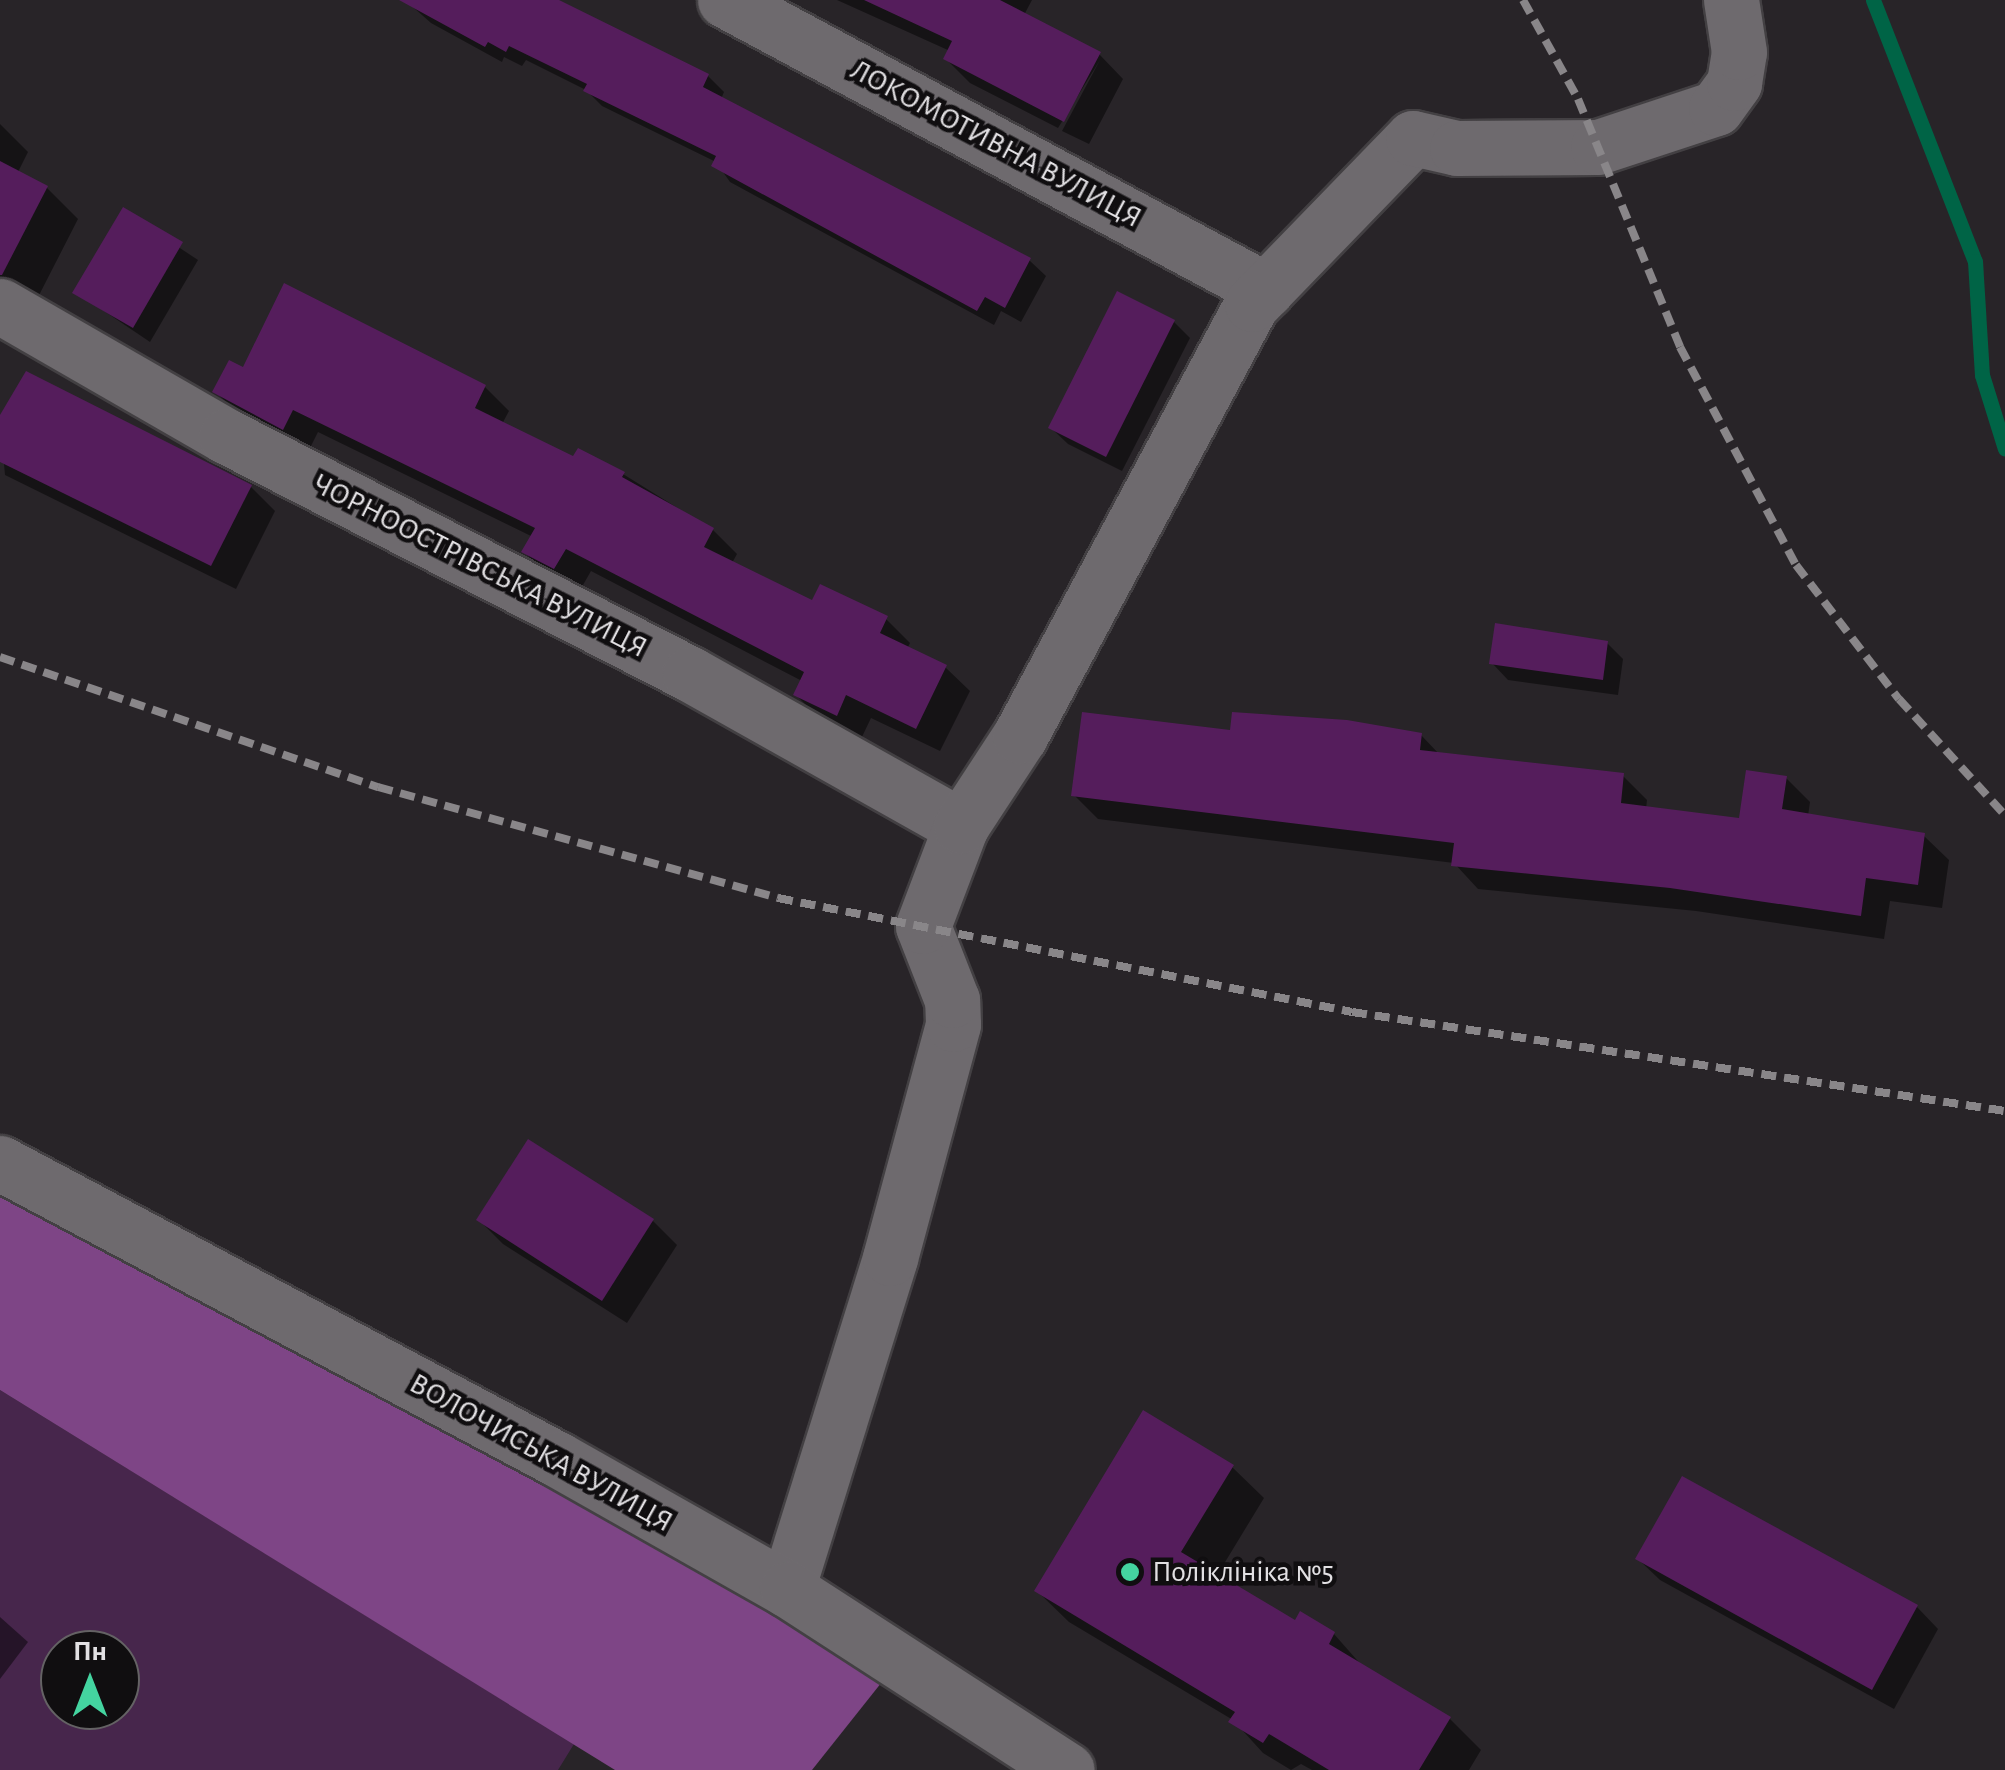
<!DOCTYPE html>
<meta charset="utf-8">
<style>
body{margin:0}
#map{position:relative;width:2005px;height:1770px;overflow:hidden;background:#282428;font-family:"Alegreya Sans",sans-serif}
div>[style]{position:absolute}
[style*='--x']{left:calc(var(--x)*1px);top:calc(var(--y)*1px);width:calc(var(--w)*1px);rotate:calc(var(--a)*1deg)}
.green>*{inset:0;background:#47264c}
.forest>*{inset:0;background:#7e4586}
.shadow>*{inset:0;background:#0007}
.stream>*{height:15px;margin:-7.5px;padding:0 7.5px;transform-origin:7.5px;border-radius:7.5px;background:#006446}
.building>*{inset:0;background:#551d5c}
.roads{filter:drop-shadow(2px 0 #434043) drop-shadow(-2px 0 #434043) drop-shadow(0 2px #434043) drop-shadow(0 -2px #434043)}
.street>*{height:55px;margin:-27.5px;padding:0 27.5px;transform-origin:27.5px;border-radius:27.5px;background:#6e6a6e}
.secondary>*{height:55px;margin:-27.5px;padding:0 27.5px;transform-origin:27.5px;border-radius:27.5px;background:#6e6a6e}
.rail>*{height:8px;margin-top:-4px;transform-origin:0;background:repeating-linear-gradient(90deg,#898689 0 15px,transparent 0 23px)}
.dots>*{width:28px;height:28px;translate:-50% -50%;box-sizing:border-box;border:5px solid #100e10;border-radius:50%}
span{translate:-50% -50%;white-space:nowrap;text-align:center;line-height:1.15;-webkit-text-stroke:9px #100e10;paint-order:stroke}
.street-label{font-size:30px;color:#e2e0e3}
.poi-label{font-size:30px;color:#e2e0e3}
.left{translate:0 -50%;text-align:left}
.north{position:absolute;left:40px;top:1630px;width:100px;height:100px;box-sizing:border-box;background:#100e10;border:2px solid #646264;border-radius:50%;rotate:0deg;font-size:28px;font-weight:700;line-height:40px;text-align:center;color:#e2e0e3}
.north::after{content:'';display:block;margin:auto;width:35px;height:45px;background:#44d4a0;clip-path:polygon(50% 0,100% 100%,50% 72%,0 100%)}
</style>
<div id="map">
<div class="green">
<i style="clip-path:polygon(evenodd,0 1390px,574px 1744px,558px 1770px,0 1770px,0 1390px,60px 1650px,120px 1650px,120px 1710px,60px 1710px,60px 1650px)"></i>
</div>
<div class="forest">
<i style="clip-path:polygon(0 1163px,901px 1658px,812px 1770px,615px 1770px,0 1390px)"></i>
</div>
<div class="shadow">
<i style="clip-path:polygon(405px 0,538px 0,587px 16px,708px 76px,724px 92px,721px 99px,1029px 260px,1046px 276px,1021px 322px,1001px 311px,994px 325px,730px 182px,716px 162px,602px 106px,586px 90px,526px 60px,522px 66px,504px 57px,502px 62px,431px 23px)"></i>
<i style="clip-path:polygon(837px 0,1032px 0,1024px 15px,1099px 54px,1123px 79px,1089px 144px,1062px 131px,1100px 60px,1058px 128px,970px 83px,946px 59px,950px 51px)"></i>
<i style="clip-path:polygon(0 124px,28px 152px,18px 172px,47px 188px,78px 219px,34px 305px,0 287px)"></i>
<i style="clip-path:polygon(124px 211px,198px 260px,150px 342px,76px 292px)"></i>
<i style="clip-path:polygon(1174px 322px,1190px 338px,1122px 471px,1068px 444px,1051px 428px)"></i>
<i style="clip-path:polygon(244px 370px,485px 387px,509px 411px,502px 424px,574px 459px,623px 474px,713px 530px,737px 554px,732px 563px,813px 603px,886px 619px,910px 643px,907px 649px,945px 667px,970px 691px,940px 751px,871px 718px,861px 739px,820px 719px,796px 695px,802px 681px,591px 571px,579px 592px,549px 576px,524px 552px,533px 537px,318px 432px,308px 452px,240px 416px,216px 392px)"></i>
<i style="clip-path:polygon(0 420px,251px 487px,275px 511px,236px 589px,5px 475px)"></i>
<i style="clip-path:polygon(1607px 643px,1623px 659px,1618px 695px,1508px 680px,1492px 663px)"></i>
<i style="clip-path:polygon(1232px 733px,1421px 735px,1440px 755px,1623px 776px,1647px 800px,1646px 809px,1742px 821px,1786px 778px,1810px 802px,1808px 816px,1924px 836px,1949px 860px,1942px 908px,1890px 901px,1884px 939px,1696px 911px,1478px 889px,1454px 863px,1098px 819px,1074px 795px)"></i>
<i style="clip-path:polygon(529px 1142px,653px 1221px,677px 1245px,627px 1323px,503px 1244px,479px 1220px)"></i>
<i style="clip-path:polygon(1232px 1467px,1264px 1498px,1216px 1577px,1295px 1624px,1334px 1634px,1364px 1668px,1450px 1719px,1481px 1750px,1469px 1770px,1312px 1770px,1301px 1764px,1291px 1770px,1263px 1753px,1233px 1720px,1069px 1622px,1037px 1591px)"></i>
<i style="clip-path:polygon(1683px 1479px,1917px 1607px,1938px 1629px,1894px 1709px,1660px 1580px,1638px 1559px)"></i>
<i style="clip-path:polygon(0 1617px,28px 1642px,0 1679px)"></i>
</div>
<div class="stream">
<i style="--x:1873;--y:0;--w:280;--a:68.7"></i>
<i style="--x:1975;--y:261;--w:114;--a:86.5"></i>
<i style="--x:1982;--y:375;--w:77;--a:72.7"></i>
</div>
<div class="building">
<i style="clip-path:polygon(399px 0,559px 0,709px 74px,703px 87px,1031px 258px,1005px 308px,985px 297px,977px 311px,711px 166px,716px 156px,583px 91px,587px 84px,509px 46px,506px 52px,488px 42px,485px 47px)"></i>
<i style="clip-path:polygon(864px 0,1000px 0,1101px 52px,1064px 122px,943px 59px,952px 41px)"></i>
<i style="clip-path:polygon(0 161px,48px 186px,2px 275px,0 275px)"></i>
<i style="clip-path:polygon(123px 207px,183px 242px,133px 328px,72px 293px)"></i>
<i style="clip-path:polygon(284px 283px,486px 385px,475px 408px,573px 456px,578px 448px,625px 472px,622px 477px,714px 528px,704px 547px,812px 600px,820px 584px,888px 616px,880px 633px,947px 665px,916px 729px,846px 695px,837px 716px,793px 695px,804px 672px,566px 549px,554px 569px,521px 552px,535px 528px,293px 410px,283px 430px,212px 392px,229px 360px,243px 367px)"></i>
<i style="clip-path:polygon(1117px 291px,1175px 320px,1106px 457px,1048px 428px)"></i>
<i style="clip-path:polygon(26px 371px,252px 485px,211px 566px,0 462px,0 415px)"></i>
<i style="clip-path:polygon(1495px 623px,1608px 641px,1603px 680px,1489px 664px)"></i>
<i style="clip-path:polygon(1082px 712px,1230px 730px,1232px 712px,1347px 720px,1422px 733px,1420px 750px,1624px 773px,1621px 803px,1739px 818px,1746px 770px,1787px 776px,1782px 809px,1925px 833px,1918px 885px,1866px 878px,1861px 916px,1670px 888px,1451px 866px,1454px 843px,1071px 796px)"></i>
<i style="clip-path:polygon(528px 1139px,654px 1219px,602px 1301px,476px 1220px)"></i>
<i style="clip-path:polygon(1143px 1410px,1234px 1465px,1181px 1552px,1295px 1620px,1300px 1611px,1335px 1632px,1329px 1644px,1451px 1717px,1419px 1770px,1329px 1770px,1269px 1734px,1263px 1743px,1228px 1722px,1235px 1712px,1034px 1591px)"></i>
<i style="clip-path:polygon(1682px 1476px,1918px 1605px,1872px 1690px,1635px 1559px)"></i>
</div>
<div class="roads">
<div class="street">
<i style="--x:725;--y:0;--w:614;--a:28.19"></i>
<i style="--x:0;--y:306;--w:261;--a:29.9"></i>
<i style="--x:226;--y:436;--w:521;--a:27.15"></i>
<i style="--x:690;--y:674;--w:311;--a:29.3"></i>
<i style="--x:787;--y:1589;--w:347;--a:-72.7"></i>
<i style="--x:890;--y:1258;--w:242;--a:-74.9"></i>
<i style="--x:953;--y:1024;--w:24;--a:-92"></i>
<i style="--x:952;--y:1000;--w:79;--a:-111.4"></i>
<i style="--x:923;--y:926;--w:107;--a:-69.2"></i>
<i style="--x:961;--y:826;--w:108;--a:-56.8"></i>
<i style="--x:1020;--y:736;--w:490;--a:-61.8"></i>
<i style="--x:1252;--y:304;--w:231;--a:-45.9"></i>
<i style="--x:1413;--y:138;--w:45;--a:12.8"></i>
<i style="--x:1457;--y:148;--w:141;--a:-0.4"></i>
<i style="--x:1598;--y:147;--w:124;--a:-18.3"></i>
<i style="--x:1716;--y:108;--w:31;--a:-54"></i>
<i style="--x:1734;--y:83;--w:31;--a:-81"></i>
<i style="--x:1739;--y:52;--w:53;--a:-98.7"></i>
</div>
<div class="secondary">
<i style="--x:0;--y:1163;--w:631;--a:27.99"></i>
<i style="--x:557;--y:1459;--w:264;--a:29.5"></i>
<i style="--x:787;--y:1589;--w:333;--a:32.9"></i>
</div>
</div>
<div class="rail">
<i style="--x:1523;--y:0;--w:113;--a:60.9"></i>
<i style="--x:1578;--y:99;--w:268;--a:67.6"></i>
<i style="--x:1680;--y:347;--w:247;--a:62"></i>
<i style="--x:1796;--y:565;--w:169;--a:52.5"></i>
<i style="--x:1899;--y:699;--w:157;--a:47.6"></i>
<i style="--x:0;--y:657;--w:400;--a:19"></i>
<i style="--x:378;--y:787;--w:415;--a:15.5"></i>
<i style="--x:778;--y:898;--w:585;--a:11.23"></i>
<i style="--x:1352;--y:1012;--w:660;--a:8.62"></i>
</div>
<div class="dots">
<i style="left:1130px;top:1572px;background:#44d4a0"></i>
</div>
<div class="street-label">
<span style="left:996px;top:144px;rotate:28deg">ЛОКОМОТИВНА ВУЛИЦЯ</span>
<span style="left:480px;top:566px;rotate:27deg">ЧОРНООСТРІВСЬКА ВУЛИЦЯ</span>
<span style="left:541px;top:1453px;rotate:29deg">ВОЛОЧИСЬКА ВУЛИЦЯ</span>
</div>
<div class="poi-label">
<span class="left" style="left:1152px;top:1572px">Поліклініка №5</span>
</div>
<div class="north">Пн</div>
</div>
